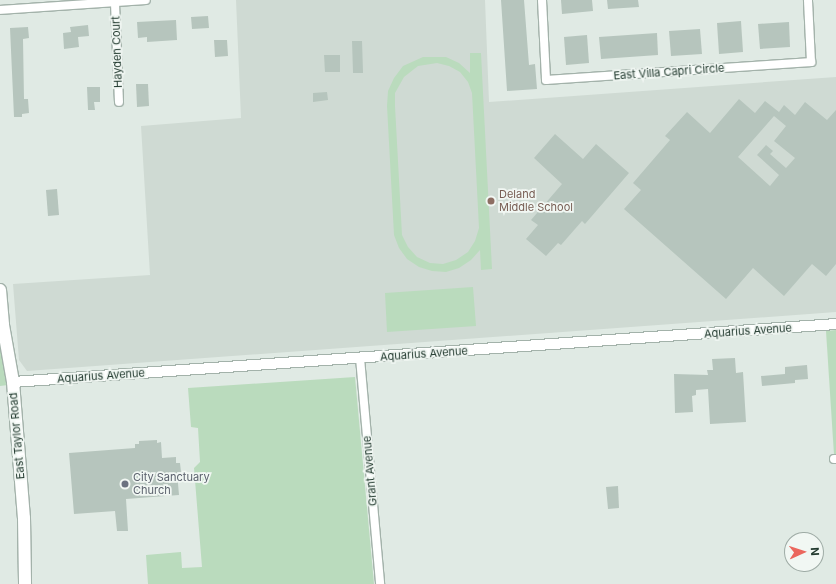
<!DOCTYPE html>
<style>
body{margin:0}
#map{position:relative;width:836px;height:584px;overflow:hidden;background:#e0eae4;font-family:Inter,sans-serif}
div>[style]{position:absolute}
[style*='--x']{left:calc(var(--x)*1px);top:calc(var(--y)*1px);width:calc(var(--w)*1px);rotate:calc(var(--a)*1deg)}
.built>*{inset:0;background:#cfdad3}
.green>*{inset:0;background:#badbbd}
.building>*{inset:0;background:#b6c5bd}
.roads{filter:drop-shadow(1px 0 #a3b2aa) drop-shadow(-1px 0 #a3b2aa) drop-shadow(0 1px #a3b2aa) drop-shadow(0 -1px #a3b2aa)}
.minor>*{height:8px;margin:-4px;padding:0 4px;transform-origin:4px;border-radius:4px;background:#fff}
.tertiary>*{height:10px;margin:-5px;padding:0 5px;transform-origin:5px;border-radius:5px;background:#fff}
.secondary>*{height:12px;margin:-6px;padding:0 6px;transform-origin:6px;border-radius:6px;background:#fff}
.dots>*{width:11px;height:11px;translate:-50% -50%;box-sizing:border-box;border:2px solid #f1f7f3;border-radius:50%}
span{translate:-50% -50%;white-space:nowrap;text-align:center;line-height:1.15;-webkit-text-stroke:3.5px #f1f7f3;paint-order:stroke}
.street-label{font-size:11px;color:#223a2f}
.education-label{font-size:11px;color:#785e54}
.left{translate:0 -50%;text-align:left}
.worship-label{font-size:11px;color:#5b616d}
.north{position:absolute;left:784px;top:532px;width:40px;height:40px;box-sizing:border-box;background:#f1f7f3;border:1px solid #9eaba5;border-radius:50%;rotate:87deg;font-size:11px;font-weight:700;line-height:16px;text-align:center;color:#223a2f}
.north::after{content:'';display:block;margin:auto;width:14px;height:18px;background:#eb675e;clip-path:polygon(50% 0,100% 100%,50% 72%,0 100%)}
</style>
<div id="map">
<div class="built">
<i style="clip-path:polygon(236px 0,485px 0,489px 102px,836px 77px,836px 312px,27px 371px,19px 360px,13px 284px,150px 275px,141px 126px,241px 118px)"></i>
</div>
<div class="green">
<i style="clip-path:polygon(evenodd,470px 53px,481px 53px,492px 269px,481px 270px,480px 250px,471px 260px,459px 268px,446px 272px,432px 271px,419px 267px,407px 259px,399px 248px,394px 235px,387px 106px,388px 91px,394px 78px,403px 66px,423px 57px,446px 57px,459px 63px,470px 73px,470px 53px,437px 63px,449px 66px,460px 72px,468px 82px,472px 93px,479px 228px,475px 241px,468px 252px,456px 260px,443px 264px,430px 263px,417px 257px,408px 247px,402px 235px,395px 106px,395px 93px,404px 77px,418px 66px,437px 63px)"></i>
<i style="clip-path:polygon(473px 287px,476px 326px,387px 332px,385px 293px)"></i>
<i style="clip-path:polygon(836px 330px,836px 455px,834px 455px,826px 331px)"></i>
<i style="clip-path:polygon(0 338px,8px 385px,0 386px)"></i>
<i style="clip-path:polygon(355px 377px,374px 584px,148px 584px,146px 555px,181px 552px,182px 568px,202px 567px,194px 468px,200px 462px,198px 428px,191px 427px,188px 388px)"></i>
</div>
<div class="building">
<i style="clip-path:polygon(501px 0,524px 0,529px 65px,535px 64px,537px 89px,507px 91px)"></i>
<i style="clip-path:polygon(561px 0,592px 0,593px 11px,562px 14px)"></i>
<i style="clip-path:polygon(607px 0,638px 0,639px 7px,608px 9px)"></i>
<i style="clip-path:polygon(208px 16px,209px 28px,192px 29px,191px 17px)"></i>
<i style="clip-path:polygon(176px 20px,177px 40px,147px 42px,147px 37px,138px 38px,137px 22px)"></i>
<i style="clip-path:polygon(741px 21px,743px 52px,719px 54px,717px 23px)"></i>
<i style="clip-path:polygon(789px 22px,790px 47px,760px 49px,758px 24px)"></i>
<i style="clip-path:polygon(88px 25px,89px 36px,78px 37px,79px 47px,64px 49px,63px 33px,71px 32px,70px 27px)"></i>
<i style="clip-path:polygon(28px 27px,29px 38px,23px 39px,24px 99px,28px 99px,29px 113px,22px 114px,22px 117px,14px 117px,10px 28px)"></i>
<i style="clip-path:polygon(700px 29px,702px 54px,671px 56px,669px 31px)"></i>
<i style="clip-path:polygon(657px 33px,658px 55px,601px 59px,599px 37px)"></i>
<i style="clip-path:polygon(587px 35px,589px 63px,566px 65px,564px 37px)"></i>
<i style="clip-path:polygon(214px 40px,227px 40px,228px 56px,215px 57px)"></i>
<i style="clip-path:polygon(352px 41px,362px 41px,363px 73px,353px 73px)"></i>
<i style="clip-path:polygon(324px 55px,340px 55px,340px 72px,325px 72px)"></i>
<i style="clip-path:polygon(136px 84px,148px 84px,149px 106px,137px 107px)"></i>
<i style="clip-path:polygon(87px 87px,100px 87px,100px 102px,94px 102px,95px 110px,88px 110px)"></i>
<i style="clip-path:polygon(327px 92px,328px 100px,313px 102px,313px 93px)"></i>
<i style="clip-path:polygon(evenodd,739px 99px,755px 113px,765px 101px,779px 112px,784px 105px,795px 115px,805px 102px,827px 120px,836px 110px,836px 264px,826px 276px,812px 264px,784px 296px,753px 268px,726px 299px,624px 209px,641px 190px,633px 183px,670px 140px,665px 136px,687px 112px,710px 133px,739px 99px,774px 116px,786px 126px,774px 141px,795px 158px,786px 168px,770px 154px,773px 151px,766px 145px,757px 155px,779px 175px,770px 186px,738px 157px,774px 116px)"></i>
<i style="clip-path:polygon(555px 134px,583px 159px,596px 144px,629px 173px,585px 224px,582px 221px,561px 245px,558px 243px,546px 256px,526px 239px,538px 225px,531px 220px,562px 184px,534px 158px)"></i>
<i style="clip-path:polygon(57px 189px,59px 215px,48px 216px,46px 190px)"></i>
<i style="clip-path:polygon(735px 358px,736px 373px,743px 372px,746px 422px,710px 424px,708px 389px,696px 390px,696px 395px,692px 396px,693px 412px,675px 413px,674px 374px,708px 375px,707px 370px,713px 370px,712px 359px)"></i>
<i style="clip-path:polygon(807px 365px,808px 379px,795px 380px,795px 383px,762px 386px,761px 376px,785px 374px,785px 367px)"></i>
<i style="clip-path:polygon(157px 440px,157px 443px,161px 442px,162px 458px,176px 457px,176px 463px,180px 463px,181px 472px,177px 472px,179px 495px,126px 499px,128px 531px,117px 531px,115px 511px,74px 514px,69px 453px,135px 448px,135px 444px,139px 444px,139px 441px)"></i>
<i style="clip-path:polygon(618px 486px,619px 508px,608px 509px,606px 487px)"></i>
</div>
<div class="roads">
<div class="minor">
<i style="--x:542;--y:0;--w:80;--a:87.1"></i>
<i style="--x:546;--y:80;--w:266;--a:-3.9"></i>
<i style="--x:811;--y:62;--w:62;--a:-92.8"></i>
<i style="--x:115;--y:3;--w:99;--a:87.7"></i>
<i style="--x:0;--y:10;--w:146;--a:-3.9"></i>
<i style="--x:360;--y:358;--w:227;--a:84.9"></i>
<i style="--x:834;--y:459;--w:2;--a:0"></i>
</div>
<div class="tertiary">
<i style="--x:13;--y:382;--w:825;--a:-4.03"></i>
</div>
<div class="secondary">
<i style="--x:0;--y:290;--w:35;--a:85"></i>
<i style="--x:3;--y:325;--w:58;--a:80"></i>
<i style="--x:13;--y:382;--w:136;--a:85.4"></i>
<i style="--x:24;--y:518;--w:66;--a:89.1"></i>
</div>
</div>
<div class="dots">
<i style="left:491px;top:201px;background:#8d6e63"></i>
<i style="left:125px;top:484px;background:#6b7280"></i>
</div>
<div class="street-label">
<span style="left:117px;top:52px;rotate:-92deg">Hayden Court</span>
<span style="left:669px;top:72px;rotate:-4deg">East Villa Capri Circle</span>
<span style="left:748px;top:331px;rotate:-4deg">Aquarius Avenue</span>
<span style="left:424px;top:354px;rotate:-4deg">Aquarius Avenue</span>
<span style="left:101px;top:376px;rotate:-4deg">Aquarius Avenue</span>
<span style="left:17px;top:436px;rotate:-95deg">East Taylor Road</span>
<span style="left:370px;top:471px;rotate:-95deg">Grant Avenue</span>
</div>
<div class="education-label">
<span class="left" style="left:499px;top:201px">Deland<br>Middle School</span>
</div>
<div class="worship-label">
<span class="left" style="left:133px;top:484px">City Sanctuary<br>Church</span>
</div>
<div class="north">N</div>
</div>
